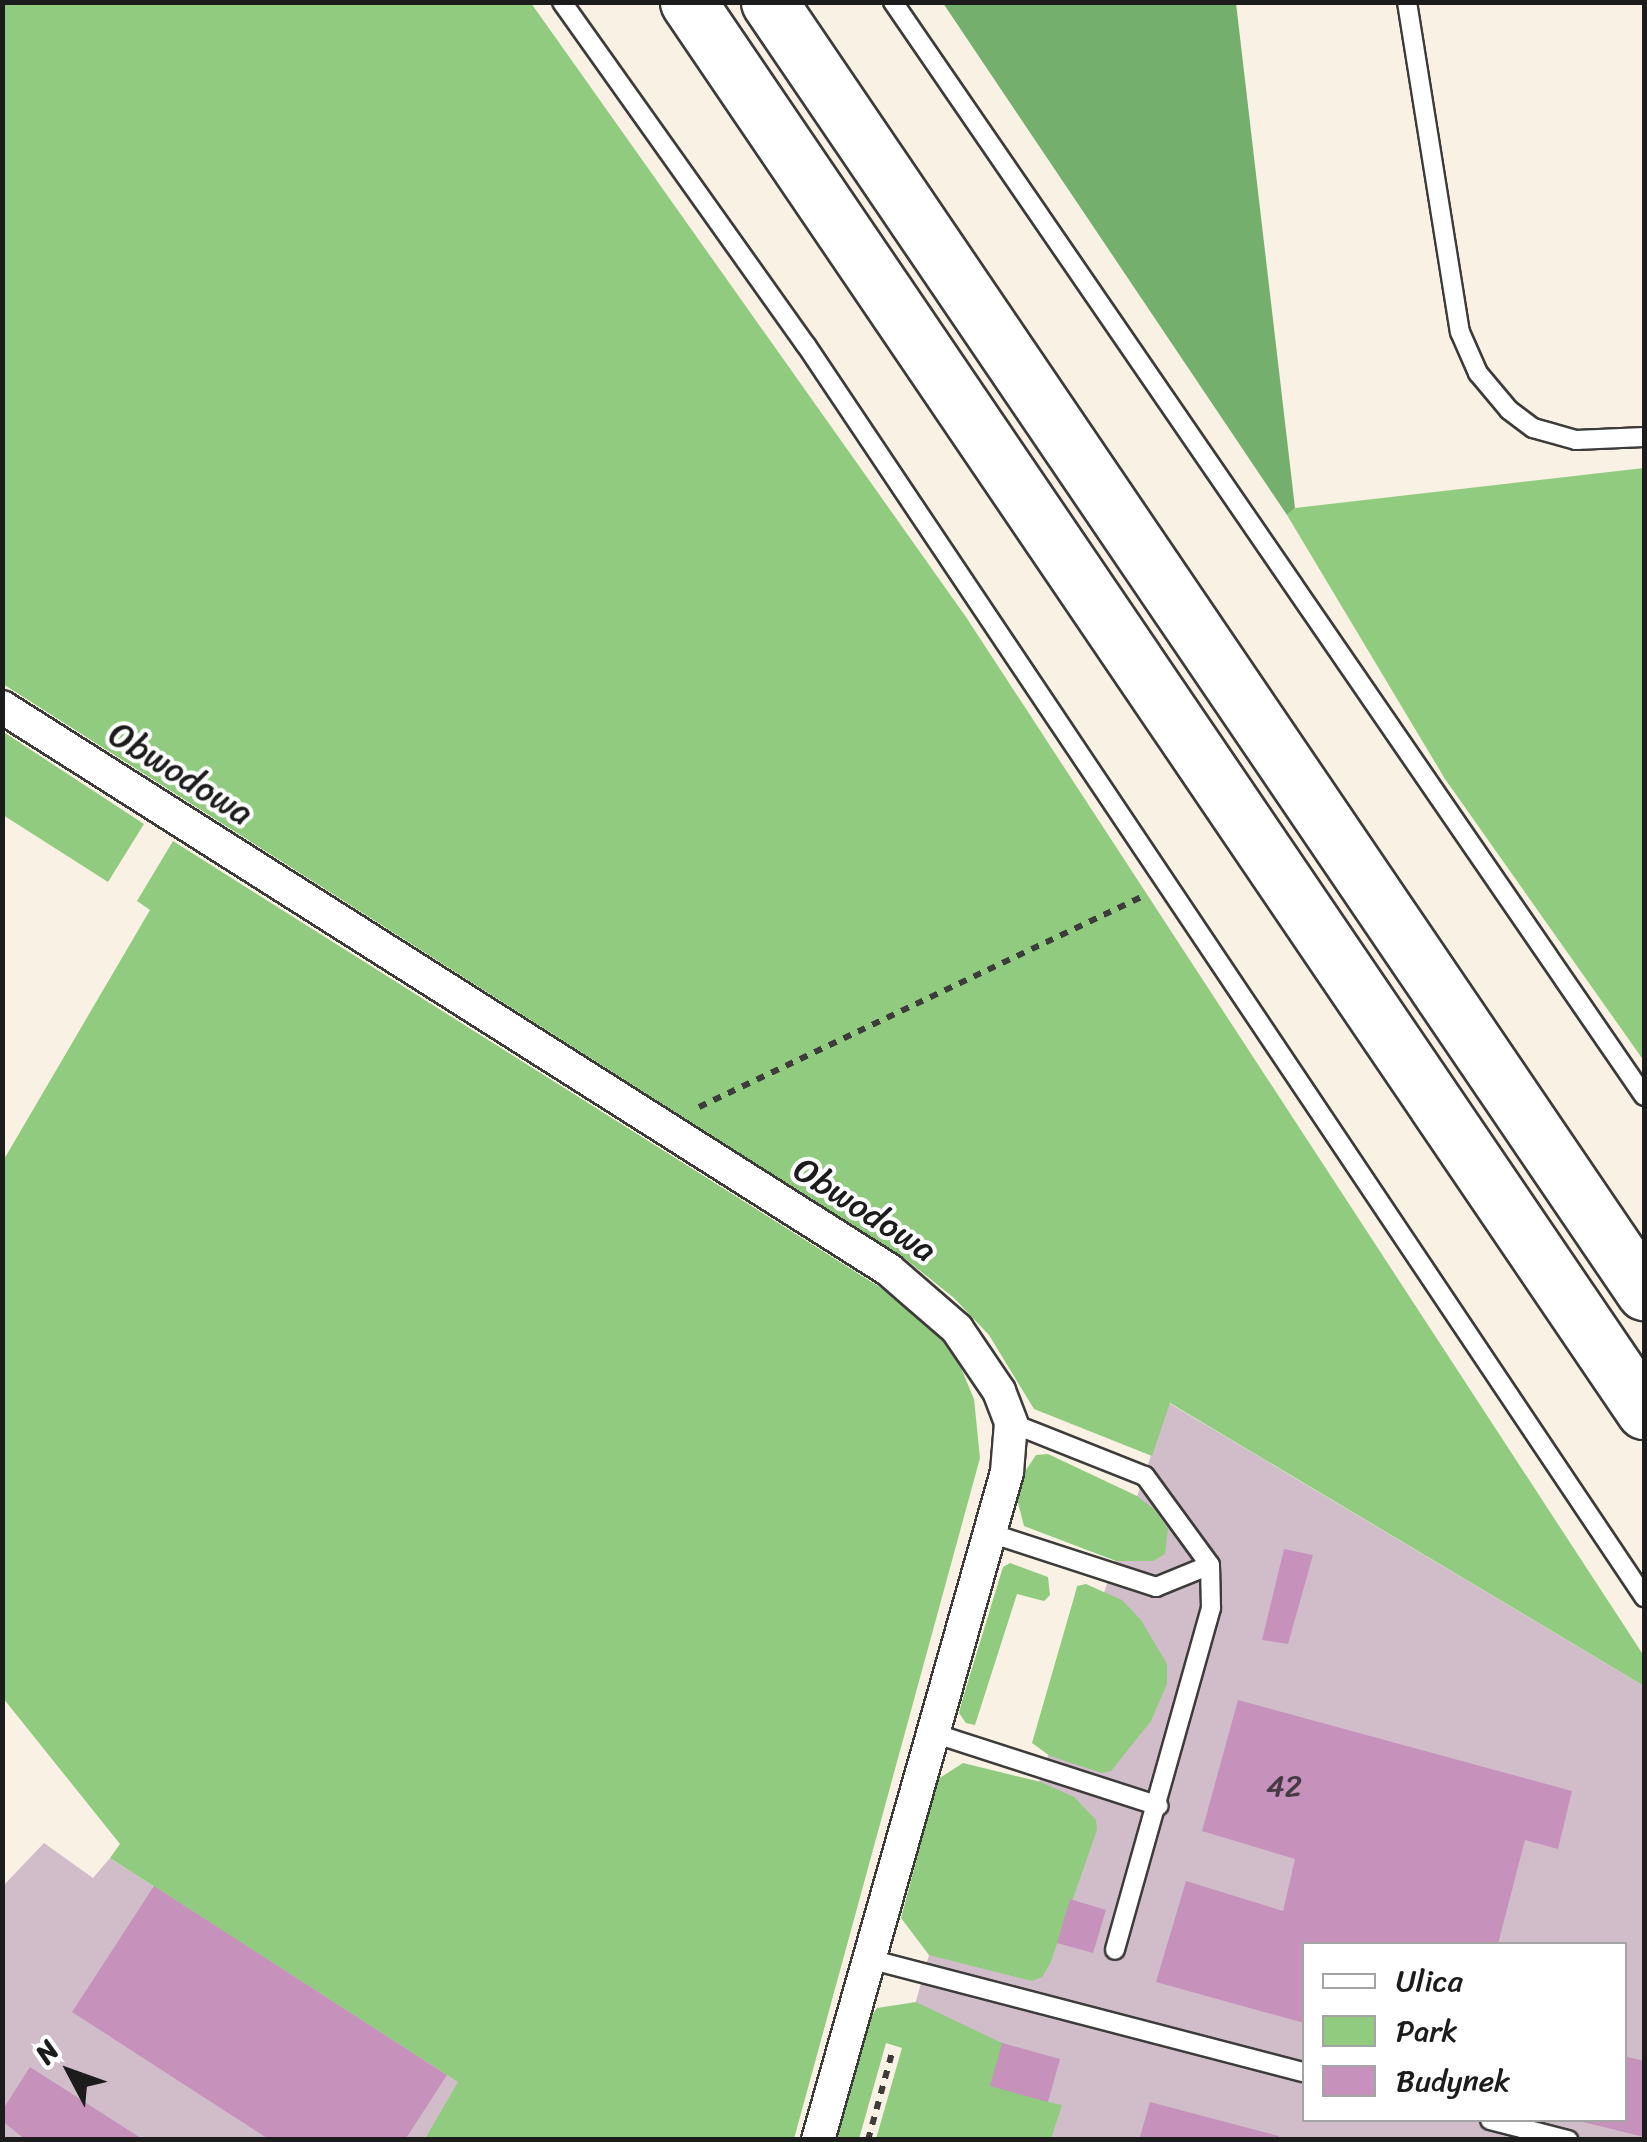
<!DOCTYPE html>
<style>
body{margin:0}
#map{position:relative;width:1647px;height:2142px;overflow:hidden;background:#f9f1e3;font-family:Sriracha,sans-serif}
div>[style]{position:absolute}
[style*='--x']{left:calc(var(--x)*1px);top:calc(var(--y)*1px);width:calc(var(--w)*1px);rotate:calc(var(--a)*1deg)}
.industrial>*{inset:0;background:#d1bdca}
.green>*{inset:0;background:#90cb7f}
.forest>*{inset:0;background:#74af6e}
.building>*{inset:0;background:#c692bb}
.path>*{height:6px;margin-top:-3px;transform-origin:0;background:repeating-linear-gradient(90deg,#3d3c3a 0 8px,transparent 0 16px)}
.roads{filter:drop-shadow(2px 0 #3d3c3a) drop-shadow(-2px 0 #3d3c3a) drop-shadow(0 2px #3d3c3a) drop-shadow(0 -2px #3d3c3a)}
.lane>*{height:18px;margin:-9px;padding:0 9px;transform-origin:9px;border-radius:9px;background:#fff}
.street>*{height:32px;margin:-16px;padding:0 16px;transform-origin:16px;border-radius:16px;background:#fff}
.highway>*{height:55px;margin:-27.5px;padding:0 27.5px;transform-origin:27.5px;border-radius:27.5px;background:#fff}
span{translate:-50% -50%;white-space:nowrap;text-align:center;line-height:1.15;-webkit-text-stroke:8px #fff;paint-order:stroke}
.number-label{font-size:30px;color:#463a44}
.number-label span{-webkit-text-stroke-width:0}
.street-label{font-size:35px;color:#1c1c1c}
.frame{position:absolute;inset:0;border:5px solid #1c1c1c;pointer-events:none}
.legend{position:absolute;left:1302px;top:1942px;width:325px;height:180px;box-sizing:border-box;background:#fff;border:2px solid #a4a4a4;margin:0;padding:12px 18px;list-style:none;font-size:30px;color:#1c1c1c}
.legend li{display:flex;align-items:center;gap:20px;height:50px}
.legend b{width:50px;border:2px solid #a4a4a4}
.north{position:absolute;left:20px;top:2022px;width:100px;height:100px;-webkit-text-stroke:8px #fff;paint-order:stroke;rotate:311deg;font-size:28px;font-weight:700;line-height:40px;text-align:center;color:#1c1c1c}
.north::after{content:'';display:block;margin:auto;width:35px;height:45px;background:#1c1c1c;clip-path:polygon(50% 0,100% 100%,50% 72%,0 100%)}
</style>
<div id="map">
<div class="industrial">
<i style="clip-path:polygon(evenodd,1169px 1403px,1644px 1686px,1644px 2139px,918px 2139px,914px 2008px,929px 1955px,992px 1919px,1169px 1403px,1304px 1944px,1624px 1944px,1624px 2120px,1304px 2120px,1304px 1944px)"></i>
<i style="clip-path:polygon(44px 1843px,93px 1878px,110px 1858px,547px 2139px,3px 2139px,2px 1887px)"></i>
</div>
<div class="green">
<i style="clip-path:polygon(2px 3px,531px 3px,966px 617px,1644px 1656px,1644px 1686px,1170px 1403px,1152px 1456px,1034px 1409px,989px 1335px,954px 1298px,903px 1257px,3px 684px)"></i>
<i style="clip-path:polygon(1644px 468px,1644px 1061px,1445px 779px,1287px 515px,1295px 508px)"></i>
<i style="clip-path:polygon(2px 731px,144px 824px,108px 882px,3px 815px)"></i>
<i style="clip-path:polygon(173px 841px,908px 1305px,953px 1349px,974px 1399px,980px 1458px,794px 2139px,425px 2139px,458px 2082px,110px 1858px,120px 1844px,3px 1698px,3px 1161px,150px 910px,137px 901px)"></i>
<i style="clip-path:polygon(1048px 1454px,1137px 1496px,1154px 1509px,1168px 1529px,1165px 1554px,1153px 1561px,1116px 1561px,1024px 1526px,1017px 1499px,1024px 1473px,1036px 1455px)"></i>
<i style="clip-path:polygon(1010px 1563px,1048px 1577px,1050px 1595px,1044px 1601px,1017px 1594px,975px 1725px,966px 1723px,959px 1713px,962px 1701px,1003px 1567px)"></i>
<i style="clip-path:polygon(1086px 1584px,1122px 1600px,1141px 1620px,1167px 1664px,1167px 1684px,1151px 1721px,1111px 1771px,1102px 1773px,1050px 1756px,1032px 1743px,1075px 1594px,1077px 1586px)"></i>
<i style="clip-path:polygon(963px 1763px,1041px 1782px,1074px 1797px,1096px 1820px,1097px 1830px,1050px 1964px,1042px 1977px,1032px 1981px,929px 1955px,901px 1918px,938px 1779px)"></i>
<i style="clip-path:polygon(916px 2002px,1002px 2043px,1048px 2102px,1062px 2105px,1051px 2139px,876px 2139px,902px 2048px,886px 2043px,859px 2139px,834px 2140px,868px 2021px,877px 2008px)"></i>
</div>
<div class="forest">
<i style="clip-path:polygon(943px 3px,1236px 3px,1295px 508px,1287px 515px)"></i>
</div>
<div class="building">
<i style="clip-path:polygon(1284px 1549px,1313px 1555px,1288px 1644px,1262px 1640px)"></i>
<i style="clip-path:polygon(1238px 1700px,1572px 1791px,1558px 1849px,1525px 1840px,1498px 1944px,1304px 1944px,1304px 2023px,1156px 1982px,1186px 1881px,1283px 1911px,1295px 1859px,1202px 1831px)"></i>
<i style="clip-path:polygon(154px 1886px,447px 2075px,405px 2140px,270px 2140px,72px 2012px)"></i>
<i style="clip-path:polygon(1070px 1899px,1106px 1910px,1093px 1953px,1057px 1943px)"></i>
<i style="clip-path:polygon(1002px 2043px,1060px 2059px,1048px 2102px,990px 2086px)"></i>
<i style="clip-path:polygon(1624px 2056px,1644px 2061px,1644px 2137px,1579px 2121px,1624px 2120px)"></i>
<i style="clip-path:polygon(30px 2067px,144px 2140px,26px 2140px,2px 2121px,2px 2111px)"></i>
<i style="clip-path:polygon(1150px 2102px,1279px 2136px,1278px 2140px,1139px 2140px)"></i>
</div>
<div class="path">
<i style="--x:699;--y:1107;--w:492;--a:-25.4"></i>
<i style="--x:868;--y:2140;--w:94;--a:-74.6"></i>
</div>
<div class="roads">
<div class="lane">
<i style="--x:562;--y:2;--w:421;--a:54.6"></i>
<i style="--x:806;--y:345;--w:1507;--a:56.2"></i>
<i style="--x:893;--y:2;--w:1327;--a:55.53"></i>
<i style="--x:1407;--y:2;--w:334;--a:80.9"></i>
<i style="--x:1460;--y:332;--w:45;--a:66.3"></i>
<i style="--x:1478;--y:373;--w:48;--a:50"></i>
<i style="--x:1509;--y:410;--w:30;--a:37"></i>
<i style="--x:1533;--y:428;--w:45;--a:15.6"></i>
<i style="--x:1576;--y:440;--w:68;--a:-2.5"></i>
<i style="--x:1011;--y:1423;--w:144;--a:21.6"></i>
<i style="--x:1145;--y:1476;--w:110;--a:53.9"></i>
<i style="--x:1210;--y:1565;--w:43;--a:88.7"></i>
<i style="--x:1211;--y:1608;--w:355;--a:105.7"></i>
<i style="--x:990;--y:1533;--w:175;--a:18"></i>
<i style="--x:1156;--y:1587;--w:58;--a:-22.2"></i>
<i style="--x:933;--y:1733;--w:237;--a:17.9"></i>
<i style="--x:869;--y:1959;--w:449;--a:14.6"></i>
<i style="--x:1490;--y:2120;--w:81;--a:14.4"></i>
</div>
<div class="street">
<i style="--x:2;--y:707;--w:1051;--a:32.4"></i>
<i style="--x:889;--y:1270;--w:90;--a:40.9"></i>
<i style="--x:957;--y:1329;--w:75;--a:55.9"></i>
<i style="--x:999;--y:1391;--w:34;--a:69"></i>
<i style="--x:1011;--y:1423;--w:49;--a:94.7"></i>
<i style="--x:1007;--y:1472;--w:694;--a:105.8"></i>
</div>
<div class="highway">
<i style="--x:688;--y:2;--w:1703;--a:55.84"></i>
<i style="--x:769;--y:2;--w:1559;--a:55.85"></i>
</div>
</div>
<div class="number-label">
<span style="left:1284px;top:1786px">42</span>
</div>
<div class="street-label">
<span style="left:181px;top:773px;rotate:32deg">Obwodowa</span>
<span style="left:865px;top:1209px;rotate:33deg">Obwodowa</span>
</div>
<div class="frame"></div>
<ul class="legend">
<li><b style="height:12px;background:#fff"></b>Ulica</li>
<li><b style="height:28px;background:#90cb7f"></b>Park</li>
<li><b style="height:28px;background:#c692bb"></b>Budynek</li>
</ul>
<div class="north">N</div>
</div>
